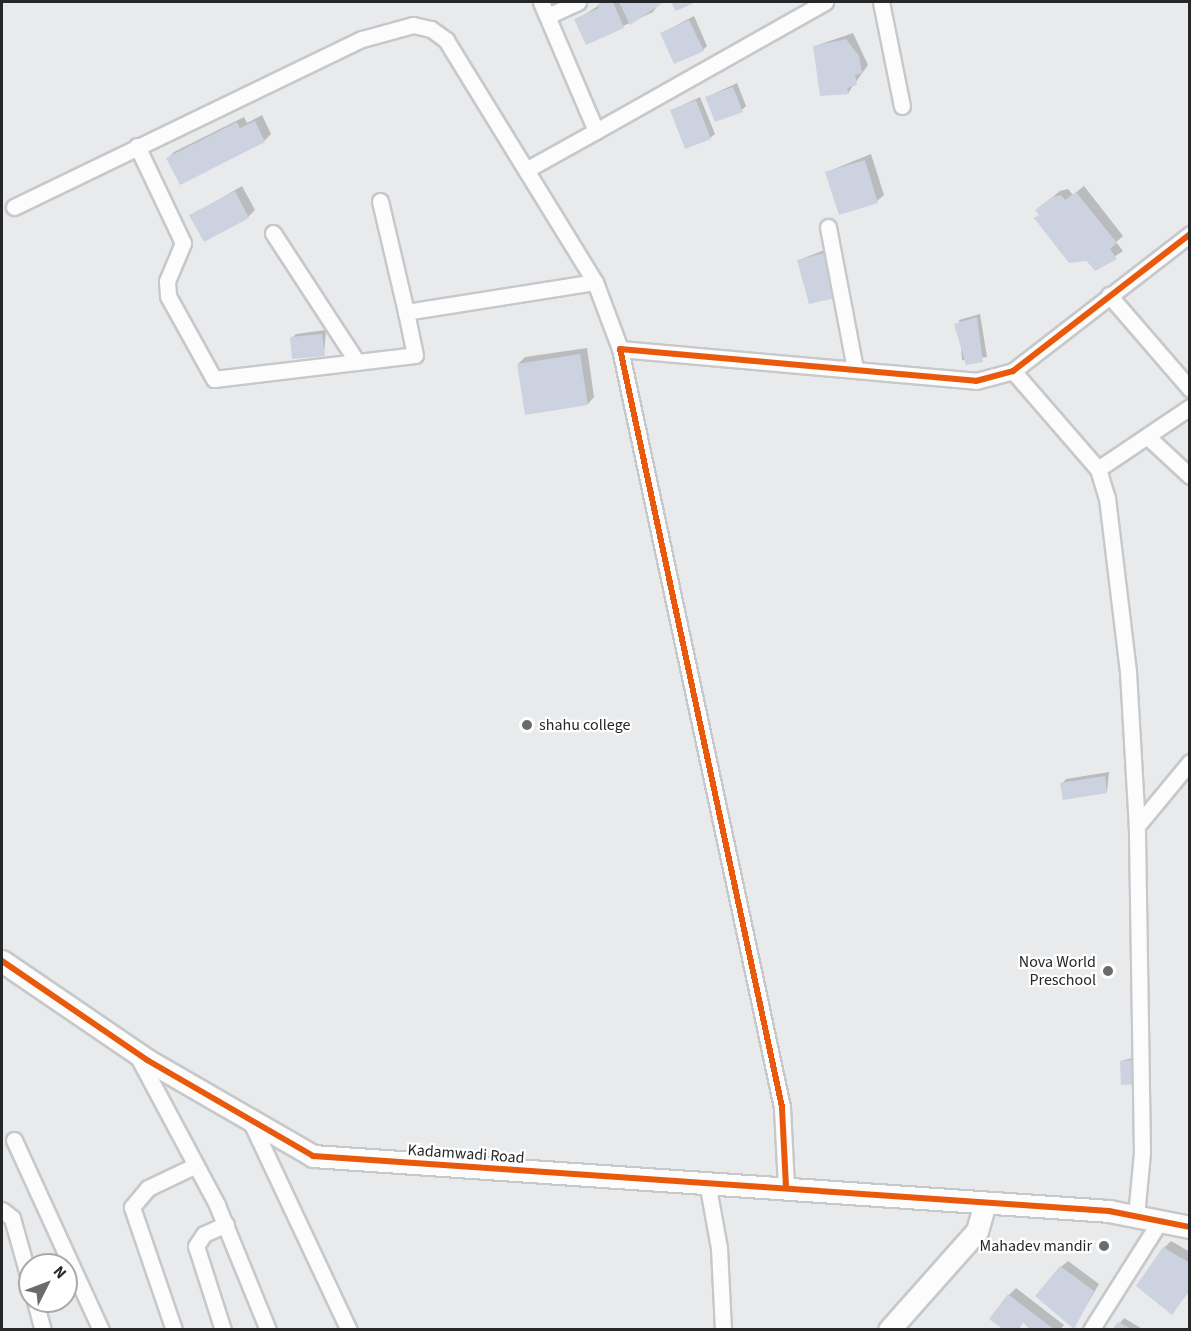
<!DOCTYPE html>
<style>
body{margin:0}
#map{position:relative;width:1191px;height:1331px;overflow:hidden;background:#e9eaec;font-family:"Source Sans 3",sans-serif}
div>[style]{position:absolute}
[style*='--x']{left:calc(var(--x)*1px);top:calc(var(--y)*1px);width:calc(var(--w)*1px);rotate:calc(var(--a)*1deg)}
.shadow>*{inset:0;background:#0003}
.building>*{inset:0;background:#ccd2df}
.roads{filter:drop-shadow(2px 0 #c7c8ca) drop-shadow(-2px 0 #c7c8ca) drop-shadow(0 2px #c7c8ca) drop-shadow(0 -2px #c7c8ca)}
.street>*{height:15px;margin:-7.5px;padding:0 7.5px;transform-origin:7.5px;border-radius:7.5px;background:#fcfcfc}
.secondary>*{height:21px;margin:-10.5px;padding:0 10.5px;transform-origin:10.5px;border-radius:10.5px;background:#fcfcfc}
.cycleway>*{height:6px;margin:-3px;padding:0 3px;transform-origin:3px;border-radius:3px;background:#e8590c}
.dots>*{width:16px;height:16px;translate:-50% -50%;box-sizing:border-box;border:3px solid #fff;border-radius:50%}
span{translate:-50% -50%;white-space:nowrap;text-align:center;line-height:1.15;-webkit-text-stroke:4.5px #fff;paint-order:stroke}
.poi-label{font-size:16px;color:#262728}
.left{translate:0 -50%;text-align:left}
.right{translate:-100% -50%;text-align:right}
.street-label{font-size:16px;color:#262728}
.frame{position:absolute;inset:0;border:3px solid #262728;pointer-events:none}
.north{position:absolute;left:18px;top:1253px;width:60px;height:60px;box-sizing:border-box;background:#fff;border:2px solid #a8a9a9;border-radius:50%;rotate:48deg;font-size:16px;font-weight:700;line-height:24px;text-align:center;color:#262728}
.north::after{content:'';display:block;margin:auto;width:21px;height:27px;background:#6a6b6d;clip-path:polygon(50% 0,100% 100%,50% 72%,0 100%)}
</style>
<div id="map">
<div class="shadow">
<i style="clip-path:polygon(604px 2px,660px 2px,653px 12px,587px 43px,576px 20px)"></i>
<i style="clip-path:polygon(694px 16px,707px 46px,703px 50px,662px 33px)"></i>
<i style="clip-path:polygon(853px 33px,868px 65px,848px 93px,815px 46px)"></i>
<i style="clip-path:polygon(737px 83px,746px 106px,742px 110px,707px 97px)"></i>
<i style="clip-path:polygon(700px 97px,715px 134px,710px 138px,672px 110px)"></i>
<i style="clip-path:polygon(262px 115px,271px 134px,264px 141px,180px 183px,168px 158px,174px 152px,244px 117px,247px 123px)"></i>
<i style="clip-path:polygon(871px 154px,884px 195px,877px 201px,827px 172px)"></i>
<i style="clip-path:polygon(242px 186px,255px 210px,248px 217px,191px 216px)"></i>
<i style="clip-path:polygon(1084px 186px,1123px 236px,1116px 242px,1123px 251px,1095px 269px,1040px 214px,1044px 204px,1060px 191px,1068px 189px,1073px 195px)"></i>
<i style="clip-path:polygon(835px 246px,810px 302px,799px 260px)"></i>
<i style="clip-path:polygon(980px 314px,987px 357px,962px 360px,959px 320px)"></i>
<i style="clip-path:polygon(326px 330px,324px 355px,292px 338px,296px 334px)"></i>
<i style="clip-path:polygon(587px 348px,594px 397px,588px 404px,518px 364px,525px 357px)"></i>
<i style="clip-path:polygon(1109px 772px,1107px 792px,1062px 784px,1066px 779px)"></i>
<i style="clip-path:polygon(1140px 1056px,1141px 1078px,1121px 1061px)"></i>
<i style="clip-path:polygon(1171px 1241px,1190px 1252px,1190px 1290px,1172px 1313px,1164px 1248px)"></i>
<i style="clip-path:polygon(1068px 1261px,1099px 1284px,1074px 1327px,1061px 1267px)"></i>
<i style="clip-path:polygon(1016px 1288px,1064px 1325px,1060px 1330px,1032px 1330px,1024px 1321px,1018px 1330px,1009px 1295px)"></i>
<i style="clip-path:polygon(1124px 1318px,1144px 1330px,1114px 1330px)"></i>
</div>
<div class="building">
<i style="clip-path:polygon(613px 2px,624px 28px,586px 45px,574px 19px,599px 8px,597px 4px)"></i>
<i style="clip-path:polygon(619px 2px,664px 2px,630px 25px)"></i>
<i style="clip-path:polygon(671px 2px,696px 2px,676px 11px)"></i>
<i style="clip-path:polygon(689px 20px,704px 51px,674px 64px,660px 33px)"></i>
<i style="clip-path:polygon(846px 39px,859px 56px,862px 73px,855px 75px,857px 85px,847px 88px,849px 94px,820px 96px,813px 46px)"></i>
<i style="clip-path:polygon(733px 87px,743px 112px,715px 122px,705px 97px)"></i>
<i style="clip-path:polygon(696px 100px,711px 139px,685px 149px,670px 110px)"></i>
<i style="clip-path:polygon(255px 121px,265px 142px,180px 185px,166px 158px,237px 122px,240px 128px)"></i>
<i style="clip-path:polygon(865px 160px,878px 203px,839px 215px,825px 172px)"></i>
<i style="clip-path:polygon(235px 191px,249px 218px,204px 242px,189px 215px)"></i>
<i style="clip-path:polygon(1076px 192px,1117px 243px,1110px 249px,1117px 259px,1095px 271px,1087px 261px,1069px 263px,1034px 218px,1039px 215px,1035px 210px,1052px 197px,1061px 195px,1065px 200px)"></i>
<i style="clip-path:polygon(828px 252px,840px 297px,809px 304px,797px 260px)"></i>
<i style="clip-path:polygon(977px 317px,983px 362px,966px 365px,954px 324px)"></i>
<i style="clip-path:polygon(322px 334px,325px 356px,292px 359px,290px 337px)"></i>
<i style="clip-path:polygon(580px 354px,588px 405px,525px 415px,517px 364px)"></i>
<i style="clip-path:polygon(1105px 776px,1107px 793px,1063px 800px,1060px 783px)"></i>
<i style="clip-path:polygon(1136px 1060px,1137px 1084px,1121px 1085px,1120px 1061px)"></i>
<i style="clip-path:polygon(1163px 1247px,1190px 1263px,1190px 1289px,1172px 1315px,1136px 1286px)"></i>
<i style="clip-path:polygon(1060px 1266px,1094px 1291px,1074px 1329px,1035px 1296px)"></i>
<i style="clip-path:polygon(1008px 1294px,1055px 1330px,1030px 1330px,1023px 1322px,1018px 1330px,1004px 1330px,989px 1319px)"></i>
<i style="clip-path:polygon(1118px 1322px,1133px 1330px,1112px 1330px)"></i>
</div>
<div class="roads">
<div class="street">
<i style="--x:541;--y:2;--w:140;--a:66.9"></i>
<i style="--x:596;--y:131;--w:263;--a:-29.4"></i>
<i style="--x:881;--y:2;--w:106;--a:78.6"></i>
<i style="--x:550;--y:15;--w:31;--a:-25"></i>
<i style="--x:596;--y:131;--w:80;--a:150.9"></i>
<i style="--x:526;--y:170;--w:132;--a:58.4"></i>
<i style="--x:595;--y:282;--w:72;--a:69.5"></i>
<i style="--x:137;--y:146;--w:107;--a:64.6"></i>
<i style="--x:183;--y:243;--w:41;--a:112.8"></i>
<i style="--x:167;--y:281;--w:15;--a:86"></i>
<i style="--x:168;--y:296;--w:95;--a:61"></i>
<i style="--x:214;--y:379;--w:202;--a:-6.8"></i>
<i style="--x:415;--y:355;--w:44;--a:-101.8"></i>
<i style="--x:406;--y:312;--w:191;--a:-9"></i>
<i style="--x:380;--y:201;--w:114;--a:76.8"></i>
<i style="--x:14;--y:207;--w:386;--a:-25.8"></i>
<i style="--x:362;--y:39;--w:53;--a:-15.4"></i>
<i style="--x:413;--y:25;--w:18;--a:13"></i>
<i style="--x:431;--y:29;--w:19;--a:36"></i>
<i style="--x:446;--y:40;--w:153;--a:58.4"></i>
<i style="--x:828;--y:227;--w:145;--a:79.2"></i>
<i style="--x:273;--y:233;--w:154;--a:56.9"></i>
<i style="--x:1109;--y:295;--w:124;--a:49.2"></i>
<i style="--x:1013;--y:371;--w:130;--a:49.1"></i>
<i style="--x:1098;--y:469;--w:30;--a:73"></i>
<i style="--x:1107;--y:498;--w:175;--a:83.1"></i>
<i style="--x:1128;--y:672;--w:154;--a:86.7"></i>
<i style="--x:1150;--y:439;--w:54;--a:42.8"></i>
<i style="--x:1098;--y:469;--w:111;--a:-34"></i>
<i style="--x:136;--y:1053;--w:172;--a:61.9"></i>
<i style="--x:217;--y:1205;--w:135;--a:67.8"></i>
<i style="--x:250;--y:1120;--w:232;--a:64.8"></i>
<i style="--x:14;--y:1140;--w:209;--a:65.4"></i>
<i style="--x:707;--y:1182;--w:67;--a:79.7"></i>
<i style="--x:719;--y:1248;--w:82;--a:87.2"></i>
<i style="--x:786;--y:1187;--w:80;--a:-92.9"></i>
<i style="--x:782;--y:1107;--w:775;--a:-102.06"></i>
<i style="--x:620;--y:349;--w:357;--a:5.1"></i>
<i style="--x:976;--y:381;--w:38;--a:-15"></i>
<i style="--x:1013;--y:371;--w:224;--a:-37.7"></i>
<i style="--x:2;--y:1210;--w:13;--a:39"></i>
<i style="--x:12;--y:1218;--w:66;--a:74.3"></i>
<i style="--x:1136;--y:1216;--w:64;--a:-84.6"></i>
<i style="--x:1142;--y:1152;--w:326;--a:-90.9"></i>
<i style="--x:1137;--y:826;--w:83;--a:-50.4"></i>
<i style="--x:35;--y:1301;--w:30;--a:75"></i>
<i style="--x:174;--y:1330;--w:130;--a:-108.9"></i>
<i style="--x:132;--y:1207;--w:25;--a:-50"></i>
<i style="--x:148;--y:1188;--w:51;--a:-25.6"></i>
<i style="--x:223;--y:1330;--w:88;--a:-107.8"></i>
<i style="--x:196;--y:1246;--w:14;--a:-56"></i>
<i style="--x:204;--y:1234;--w:24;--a:-24"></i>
<i style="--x:1091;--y:1330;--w:129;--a:-57.7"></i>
</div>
<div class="secondary">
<i style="--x:2;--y:961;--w:176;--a:34.3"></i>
<i style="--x:147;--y:1060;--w:192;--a:30"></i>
<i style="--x:313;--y:1156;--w:798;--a:3.95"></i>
<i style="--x:1109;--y:1211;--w:83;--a:11.2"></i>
<i style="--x:889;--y:1330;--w:132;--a:-48.4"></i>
<i style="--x:977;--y:1231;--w:26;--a:-74"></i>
</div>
</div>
<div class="cycleway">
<i style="--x:2;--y:961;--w:176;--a:34.3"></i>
<i style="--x:147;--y:1060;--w:192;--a:30"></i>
<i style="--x:313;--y:1156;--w:798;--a:3.95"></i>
<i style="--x:1109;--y:1211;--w:83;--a:11.2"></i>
<i style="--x:786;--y:1187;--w:80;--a:-92.9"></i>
<i style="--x:782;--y:1107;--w:775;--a:-102.06"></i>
<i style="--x:620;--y:349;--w:357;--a:5.1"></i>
<i style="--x:976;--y:381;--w:38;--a:-15"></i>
<i style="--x:1013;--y:371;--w:224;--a:-37.7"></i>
</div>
<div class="dots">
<i style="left:527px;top:725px;background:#6a6b6d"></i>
<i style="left:1108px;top:971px;background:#6a6b6d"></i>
<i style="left:1104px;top:1246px;background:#6a6b6d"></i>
</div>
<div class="poi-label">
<span class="left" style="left:539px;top:725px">shahu college</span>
<span class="right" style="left:1096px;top:971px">Nova World<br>Preschool</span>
<span class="right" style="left:1092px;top:1246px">Mahadev mandir</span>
</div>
<div class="street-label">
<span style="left:466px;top:1154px;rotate:4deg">Kadamwadi Road</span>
</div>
<div class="frame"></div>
<div class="north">N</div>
</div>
